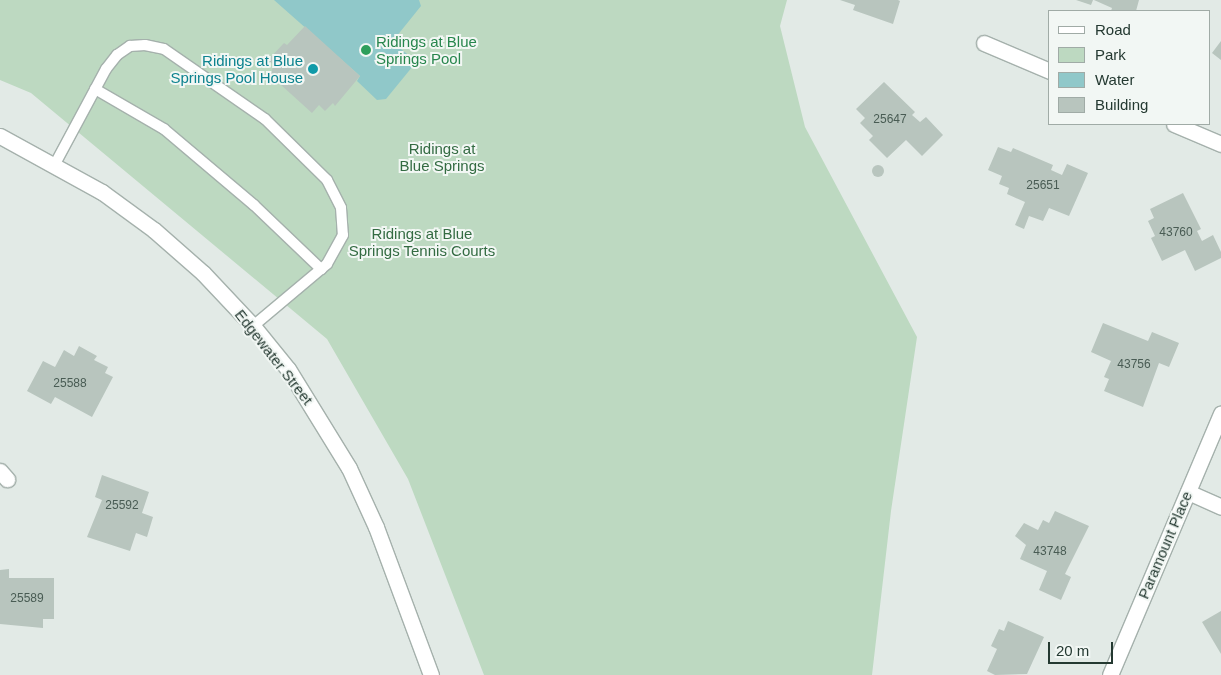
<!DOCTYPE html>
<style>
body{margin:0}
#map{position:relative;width:1221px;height:675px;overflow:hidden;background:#e2eae6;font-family:Helvetica,sans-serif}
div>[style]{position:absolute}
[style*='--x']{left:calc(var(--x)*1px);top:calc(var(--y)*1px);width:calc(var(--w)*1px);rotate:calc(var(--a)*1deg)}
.green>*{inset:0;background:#bdd9c1}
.water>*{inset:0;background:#90c8c9}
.building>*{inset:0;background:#b8c5be}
.round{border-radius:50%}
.roads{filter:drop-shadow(1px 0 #a5b1ac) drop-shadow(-1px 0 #a5b1ac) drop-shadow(0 1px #a5b1ac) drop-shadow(0 -1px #a5b1ac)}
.service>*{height:10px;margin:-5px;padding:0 5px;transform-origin:5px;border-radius:5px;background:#fff}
.minor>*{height:15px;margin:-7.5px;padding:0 7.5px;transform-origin:7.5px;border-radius:7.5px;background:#fff}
.tertiary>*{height:15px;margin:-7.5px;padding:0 7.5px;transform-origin:7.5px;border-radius:7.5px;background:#fff}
.dots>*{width:14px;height:14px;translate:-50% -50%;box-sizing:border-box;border:2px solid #f2f7f4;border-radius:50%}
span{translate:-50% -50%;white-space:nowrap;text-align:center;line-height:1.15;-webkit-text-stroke:4px #f2f7f4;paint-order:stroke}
.number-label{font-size:12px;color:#495c54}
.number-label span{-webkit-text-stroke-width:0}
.leisure-label{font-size:15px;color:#27864d}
.left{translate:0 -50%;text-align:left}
.culture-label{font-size:15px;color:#0d838f}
.right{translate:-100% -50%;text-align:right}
.park-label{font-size:15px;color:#336b42}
.street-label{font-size:15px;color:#243931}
.legend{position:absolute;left:1048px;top:10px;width:162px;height:115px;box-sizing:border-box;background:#f2f7f4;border:1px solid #a0aba6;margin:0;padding:6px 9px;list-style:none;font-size:15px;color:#243931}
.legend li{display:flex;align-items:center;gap:10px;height:25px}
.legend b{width:25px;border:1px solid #a0aba6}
.scale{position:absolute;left:1048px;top:642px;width:65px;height:22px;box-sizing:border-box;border:2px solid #243931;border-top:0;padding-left:6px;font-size:15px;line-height:18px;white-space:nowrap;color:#243931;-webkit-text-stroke:4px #f2f7f4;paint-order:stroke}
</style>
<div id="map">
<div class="green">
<i style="clip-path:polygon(0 0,787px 0,780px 26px,805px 127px,917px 337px,891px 511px,872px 675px,484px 675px,408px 479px,327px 339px,31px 93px,0 80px)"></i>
</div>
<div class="water">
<i style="clip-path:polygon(274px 0,419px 0,421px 6px,392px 42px,411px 57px,413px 66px,386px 99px,377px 100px,357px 81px,360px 76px)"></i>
</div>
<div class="building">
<i style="clip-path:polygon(840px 0,898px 0,900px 1px,893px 24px,853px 10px,855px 5px)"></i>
<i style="clip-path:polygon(1076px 0,1093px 0,1091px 5px)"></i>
<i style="clip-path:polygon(1094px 0,1139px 0,1136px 11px,1111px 11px,1112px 8px)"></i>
<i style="clip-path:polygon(305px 26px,360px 76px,335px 106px,333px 103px,325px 111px,319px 105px,312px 113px,270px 75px,274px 65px,268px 60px,284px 43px,287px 45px)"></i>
<i style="clip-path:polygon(1221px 41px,1221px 60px,1212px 53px)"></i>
<i style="clip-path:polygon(884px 82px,915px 112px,912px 115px,920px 122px,926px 117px,943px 135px,922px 156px,906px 140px,887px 158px,869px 140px,873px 136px,860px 123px,865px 118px,856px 109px)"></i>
<i style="clip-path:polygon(998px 147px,1011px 152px,1013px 148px,1053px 165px,1051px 170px,1062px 175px,1067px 164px,1088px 173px,1069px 216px,1049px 208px,1043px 221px,1029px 216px,1024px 229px,1015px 225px,1025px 202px,1007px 194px,1009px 188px,999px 184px,1002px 176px,988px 170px)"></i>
<i class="round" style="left:872px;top:165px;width:12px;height:12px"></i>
<i style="clip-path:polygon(1183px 193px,1201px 229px,1197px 231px,1202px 241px,1213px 235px,1221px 252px,1221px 258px,1195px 271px,1185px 250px,1162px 261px,1151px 238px,1155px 236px,1148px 221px,1154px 218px,1150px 209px)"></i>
<i style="clip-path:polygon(1103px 323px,1148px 341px,1152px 332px,1179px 343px,1169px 367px,1159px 363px,1143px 407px,1104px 391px,1109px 379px,1104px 377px,1111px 361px,1091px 352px)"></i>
<i style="clip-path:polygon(79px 346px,97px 356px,94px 360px,108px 367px,105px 373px,113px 377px,92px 417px,55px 397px,51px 404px,27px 391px,43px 361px,55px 367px,64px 350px,74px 356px)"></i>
<i style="clip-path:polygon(102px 475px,149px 492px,142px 513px,153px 517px,147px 537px,136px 533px,130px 551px,87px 537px,102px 500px,95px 497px)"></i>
<i style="clip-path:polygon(1055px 511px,1089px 526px,1065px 574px,1071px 577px,1061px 600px,1039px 590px,1047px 571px,1020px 559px,1026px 545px,1015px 536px,1024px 523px,1038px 530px,1043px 520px,1049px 523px)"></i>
<i style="clip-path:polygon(9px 569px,9px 578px,54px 578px,54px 619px,43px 619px,43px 628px,0 624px,0 570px)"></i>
<i style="clip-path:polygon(1221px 611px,1221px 654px,1202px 622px)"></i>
<i style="clip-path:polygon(1008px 621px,1044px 637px,1027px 674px,995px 675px,987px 671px,997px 649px,991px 646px,999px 629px,1004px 631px)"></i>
</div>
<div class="roads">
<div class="service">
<i style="--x:95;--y:89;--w:80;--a:30.1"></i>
<i style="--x:164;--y:129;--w:118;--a:40.2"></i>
<i style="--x:254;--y:205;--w:93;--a:43.7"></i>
<i style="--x:55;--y:164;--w:108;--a:-61.8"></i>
<i style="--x:106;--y:69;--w:18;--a:-52"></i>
<i style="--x:117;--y:55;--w:16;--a:-35"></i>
<i style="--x:130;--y:46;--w:15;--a:-4"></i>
<i style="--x:145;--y:45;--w:19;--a:12"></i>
<i style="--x:164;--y:49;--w:123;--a:34.7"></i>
<i style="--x:265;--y:119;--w:87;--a:44.5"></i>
<i style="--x:327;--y:180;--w:31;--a:63"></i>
<i style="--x:341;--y:208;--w:27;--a:86"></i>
<i style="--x:343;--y:235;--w:33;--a:119"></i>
<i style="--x:327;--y:264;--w:97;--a:140"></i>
</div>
<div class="minor">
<i style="--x:984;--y:43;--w:72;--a:23"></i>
<i style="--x:1174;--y:124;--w:51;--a:23.1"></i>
<i style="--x:0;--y:471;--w:11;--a:49"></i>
<i style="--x:1188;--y:492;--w:36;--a:24"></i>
<i style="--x:1110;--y:675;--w:284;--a:-67"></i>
</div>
<div class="tertiary">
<i style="--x:0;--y:136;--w:116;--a:28.8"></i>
<i style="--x:102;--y:192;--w:64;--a:36.2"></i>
<i style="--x:154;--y:230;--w:65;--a:41.3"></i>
<i style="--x:203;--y:273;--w:73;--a:46.7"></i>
<i style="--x:253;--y:326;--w:55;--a:50.9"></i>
<i style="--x:288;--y:369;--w:116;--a:58.4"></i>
<i style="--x:349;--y:468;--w:65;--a:65.4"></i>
<i style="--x:376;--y:527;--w:158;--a:69.6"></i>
</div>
</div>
<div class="dots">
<i style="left:366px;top:50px;background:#2e9e5b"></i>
<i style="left:313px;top:69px;background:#0f9aa8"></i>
</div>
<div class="number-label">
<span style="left:890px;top:120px">25647</span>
<span style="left:1043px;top:186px">25651</span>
<span style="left:1176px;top:233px">43760</span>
<span style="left:1134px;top:365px">43756</span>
<span style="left:70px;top:384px">25588</span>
<span style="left:122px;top:506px">25592</span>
<span style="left:1050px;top:552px">43748</span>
<span style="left:27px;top:599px">25589</span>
</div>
<div class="leisure-label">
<span class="left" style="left:376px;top:50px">Ridings at Blue<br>Springs Pool</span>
</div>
<div class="culture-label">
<span class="right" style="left:303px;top:69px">Ridings at Blue<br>Springs Pool House</span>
</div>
<div class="park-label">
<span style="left:442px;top:157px">Ridings at<br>Blue Springs</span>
<span style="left:422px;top:242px">Ridings at Blue<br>Springs Tennis Courts</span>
</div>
<div class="street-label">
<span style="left:274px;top:357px;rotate:52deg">Edgewater Street</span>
<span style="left:1165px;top:545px;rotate:-67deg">Paramount Place</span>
</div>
<ul class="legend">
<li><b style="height:6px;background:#fff"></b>Road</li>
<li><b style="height:14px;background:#bdd9c1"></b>Park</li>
<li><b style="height:14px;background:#90c8c9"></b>Water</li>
<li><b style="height:14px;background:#b8c5be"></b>Building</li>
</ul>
<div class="scale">20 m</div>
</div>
